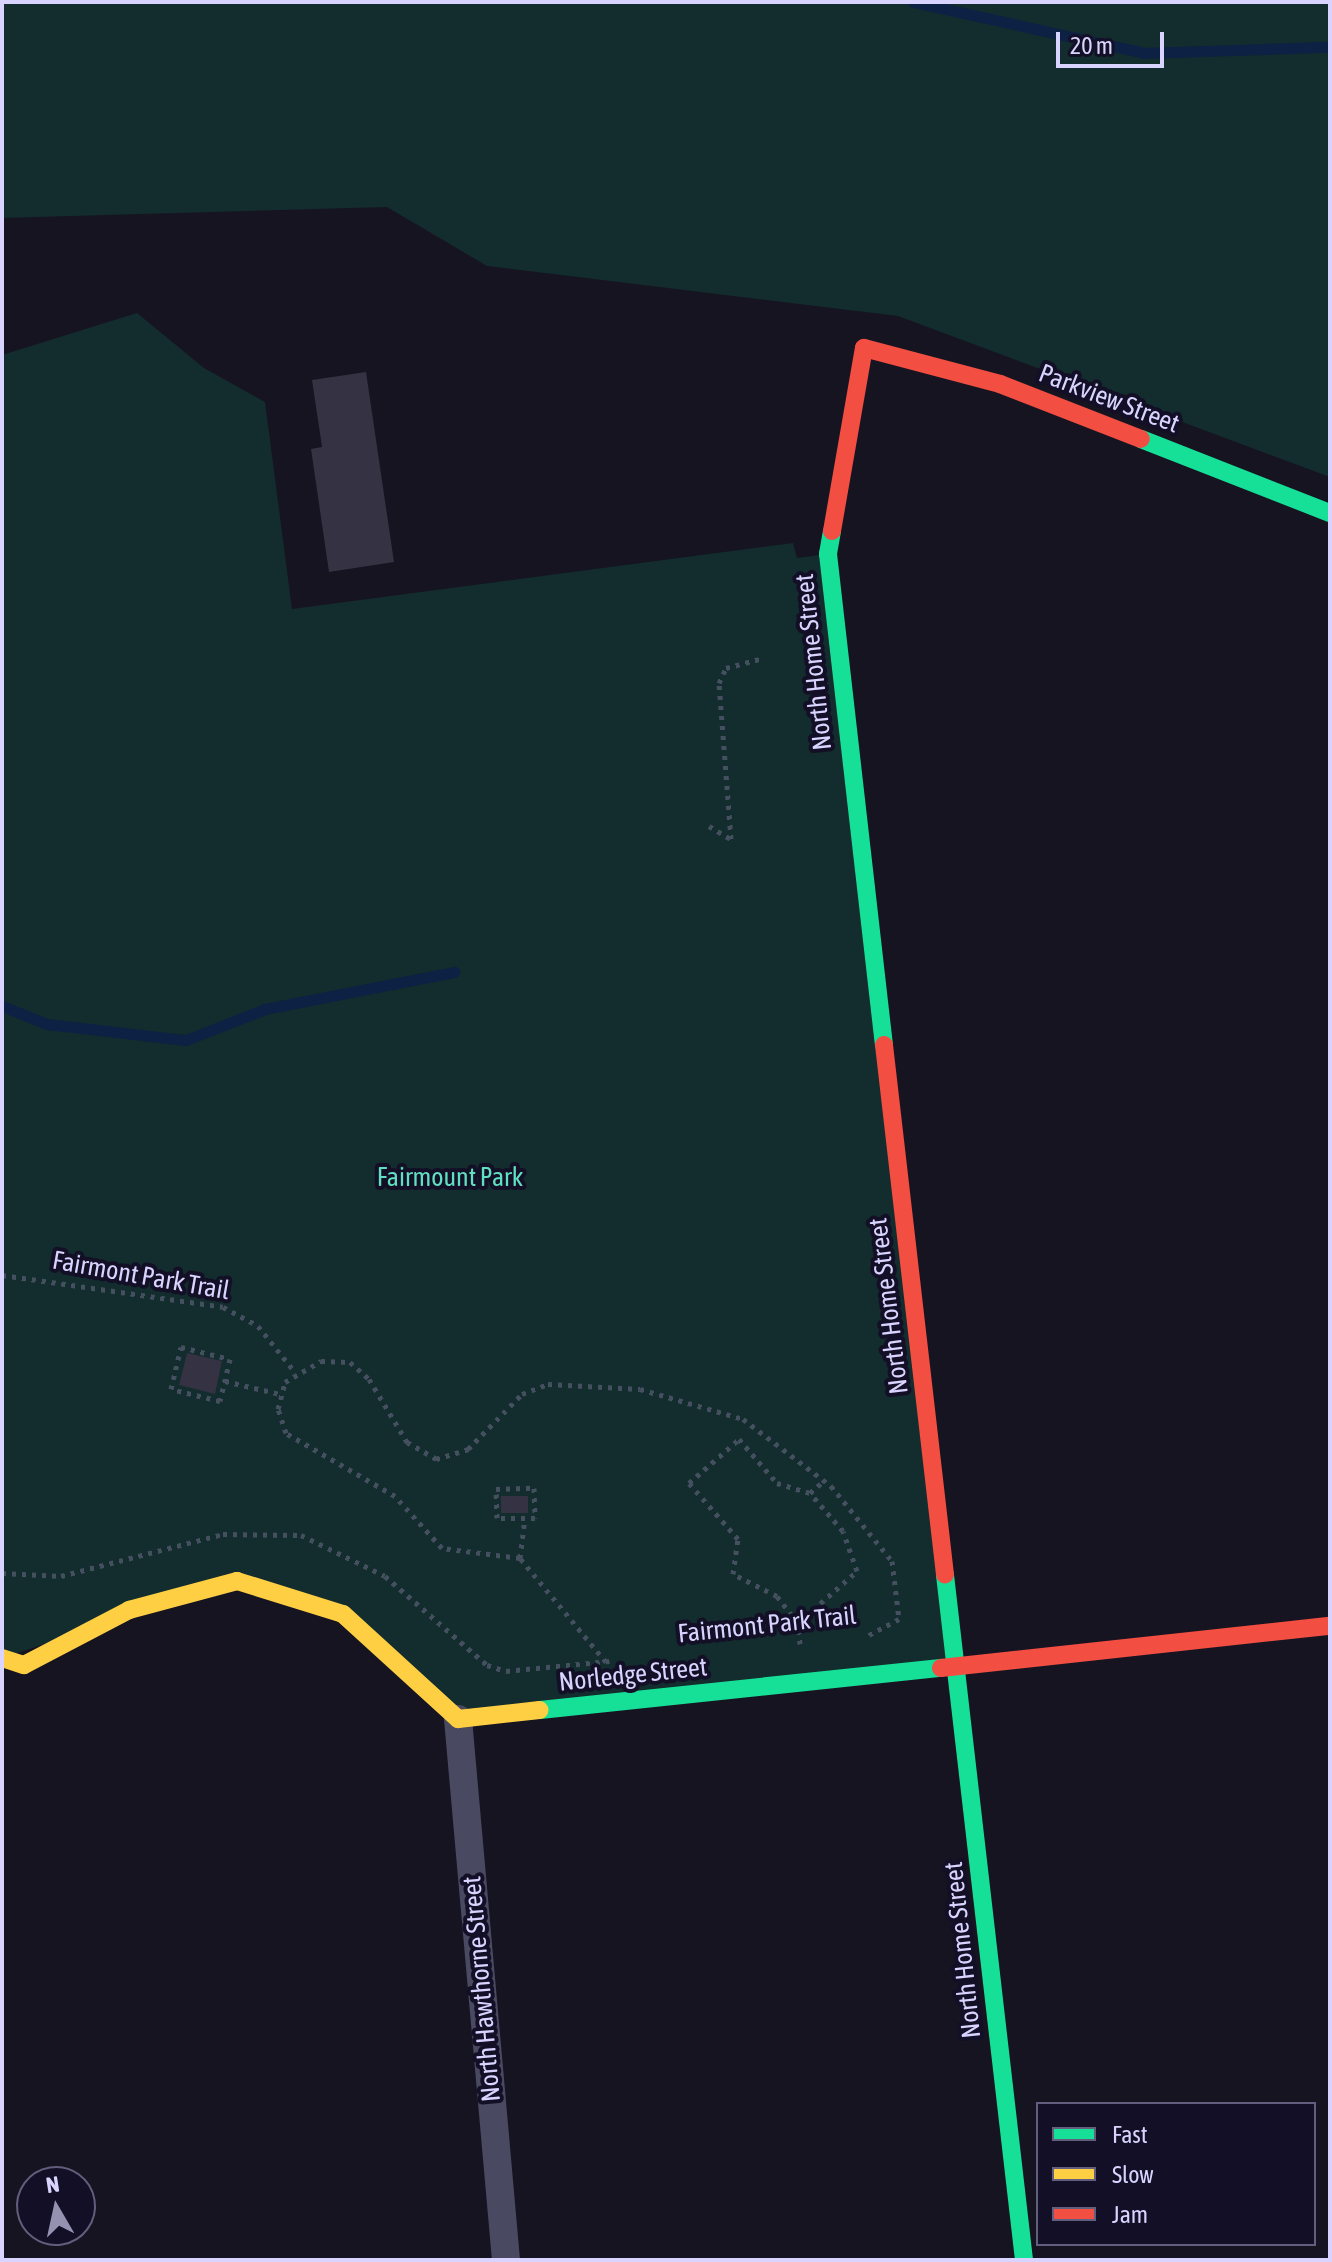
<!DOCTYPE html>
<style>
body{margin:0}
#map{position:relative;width:1332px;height:2262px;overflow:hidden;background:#161421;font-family:"Asap Condensed",sans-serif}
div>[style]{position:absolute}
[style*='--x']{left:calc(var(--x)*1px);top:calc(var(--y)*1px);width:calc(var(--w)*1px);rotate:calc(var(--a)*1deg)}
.green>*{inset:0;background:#132c2d}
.stream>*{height:11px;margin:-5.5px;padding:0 5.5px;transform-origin:5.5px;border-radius:5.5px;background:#0d2144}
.building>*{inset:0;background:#343243}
.path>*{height:5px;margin-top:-2.5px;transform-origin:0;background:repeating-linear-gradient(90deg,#44505f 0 4px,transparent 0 10px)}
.street>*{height:28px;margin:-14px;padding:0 14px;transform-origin:14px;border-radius:14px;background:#4a4962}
.fast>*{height:18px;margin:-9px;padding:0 9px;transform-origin:9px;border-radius:9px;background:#16e098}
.slow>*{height:18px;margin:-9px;padding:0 9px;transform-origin:9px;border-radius:9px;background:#ffcf43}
.jam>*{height:18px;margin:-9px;padding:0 9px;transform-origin:9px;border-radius:9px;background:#f24e42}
span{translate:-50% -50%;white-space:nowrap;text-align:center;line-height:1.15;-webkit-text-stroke:8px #130f26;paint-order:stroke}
.street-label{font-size:26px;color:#d9d4ff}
.park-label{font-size:26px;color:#5fe0c0}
.frame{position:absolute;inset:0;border:4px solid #d9d4ff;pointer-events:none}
.legend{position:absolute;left:1036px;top:2102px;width:280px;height:144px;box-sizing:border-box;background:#130f26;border:2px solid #625e7d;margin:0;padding:10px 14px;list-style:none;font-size:24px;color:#d9d4ff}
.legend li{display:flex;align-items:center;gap:16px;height:40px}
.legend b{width:40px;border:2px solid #625e7d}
.north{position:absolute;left:16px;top:2166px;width:80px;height:80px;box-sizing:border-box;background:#130f26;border:2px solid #625e7d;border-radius:50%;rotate:351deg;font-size:22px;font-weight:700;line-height:32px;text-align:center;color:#d9d4ff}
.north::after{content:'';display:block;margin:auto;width:28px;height:36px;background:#9591b1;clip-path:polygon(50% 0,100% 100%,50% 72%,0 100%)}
.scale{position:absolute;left:1056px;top:32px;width:108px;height:36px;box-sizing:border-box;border:4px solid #d9d4ff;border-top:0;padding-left:10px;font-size:24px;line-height:28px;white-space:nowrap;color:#d9d4ff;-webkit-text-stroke:6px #130f26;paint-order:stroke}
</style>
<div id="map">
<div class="green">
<i style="clip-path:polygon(2px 2px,1330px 2px,1330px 477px,898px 316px,487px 266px,387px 207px,2px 218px)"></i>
<i style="clip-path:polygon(137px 313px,204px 368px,265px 402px,292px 609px,793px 543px,797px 558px,828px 554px,959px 1670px,458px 1719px,343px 1614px,237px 1581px,2px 1658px,2px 355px)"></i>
</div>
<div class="stream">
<i style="--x:913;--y:2;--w:238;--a:12.4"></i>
<i style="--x:1145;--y:53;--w:185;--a:-1.9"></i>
<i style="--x:2;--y:1006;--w:48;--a:21.8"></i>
<i style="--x:47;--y:1024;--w:140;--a:6.6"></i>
<i style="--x:186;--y:1040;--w:85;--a:-21.4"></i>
<i style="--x:265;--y:1009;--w:193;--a:-11.1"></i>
</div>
<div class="building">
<i style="clip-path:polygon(366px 372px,394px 562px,329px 572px,311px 449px,322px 447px,312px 380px)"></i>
<i style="clip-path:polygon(187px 1353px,222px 1361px,215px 1394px,179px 1385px)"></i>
<i style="clip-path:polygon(501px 1496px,528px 1496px,528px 1513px,501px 1513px)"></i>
</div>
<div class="path">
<i style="--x:709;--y:826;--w:26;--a:31"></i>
<i style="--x:731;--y:839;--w:156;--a:-94.4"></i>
<i style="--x:719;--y:683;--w:17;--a:-65"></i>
<i style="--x:726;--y:668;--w:38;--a:-15"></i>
<i style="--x:2;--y:1275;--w:223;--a:8.2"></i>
<i style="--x:223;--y:1307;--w:40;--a:28"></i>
<i style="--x:258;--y:1326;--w:59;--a:51.2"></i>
<i style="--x:181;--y:1347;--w:50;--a:13.8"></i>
<i style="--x:230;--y:1359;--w:43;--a:103.4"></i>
<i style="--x:220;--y:1401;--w:50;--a:-166.2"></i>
<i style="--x:171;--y:1389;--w:43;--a:-76.6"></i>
<i style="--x:225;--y:1381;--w:57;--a:13.3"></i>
<i style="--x:520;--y:1558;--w:40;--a:-82.9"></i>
<i style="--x:525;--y:1518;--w:28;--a:180"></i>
<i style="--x:497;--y:1518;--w:29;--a:-92"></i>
<i style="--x:496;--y:1489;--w:38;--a:-2"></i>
<i style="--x:534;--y:1488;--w:30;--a:88"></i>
<i style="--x:535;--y:1518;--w:10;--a:180"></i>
<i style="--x:2;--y:1573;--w:59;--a:2.9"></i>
<i style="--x:61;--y:1576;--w:167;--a:-14.5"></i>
<i style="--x:223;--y:1534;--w:78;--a:0.7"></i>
<i style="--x:301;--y:1535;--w:93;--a:26"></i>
<i style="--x:385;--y:1576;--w:135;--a:41.1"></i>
<i style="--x:487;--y:1665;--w:20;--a:18"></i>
<i style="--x:506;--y:1671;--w:104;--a:-5.5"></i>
<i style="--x:798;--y:1623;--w:34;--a:-128"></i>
<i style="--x:777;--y:1596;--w:49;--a:-153.4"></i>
<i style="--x:733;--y:1574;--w:35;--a:-82"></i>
<i style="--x:738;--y:1539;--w:74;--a:-131.2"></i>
<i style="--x:689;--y:1483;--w:67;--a:-41.3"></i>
<i style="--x:739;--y:1439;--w:58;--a:49.2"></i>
<i style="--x:777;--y:1483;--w:34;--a:17"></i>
<i style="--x:800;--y:1644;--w:21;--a:-95"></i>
<i style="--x:798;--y:1623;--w:79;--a:-41.4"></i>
<i style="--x:857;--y:1571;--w:42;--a:-109.3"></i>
<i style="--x:843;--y:1531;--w:50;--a:-131"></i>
<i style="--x:810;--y:1493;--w:18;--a:-41"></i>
<i style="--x:606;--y:1662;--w:135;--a:-129.6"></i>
<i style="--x:520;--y:1558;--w:79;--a:-172.7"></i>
<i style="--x:442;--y:1548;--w:70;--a:-132.1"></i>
<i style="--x:395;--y:1496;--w:126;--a:-150"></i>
<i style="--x:286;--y:1433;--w:25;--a:-108"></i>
<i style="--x:278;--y:1409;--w:28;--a:-75"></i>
<i style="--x:285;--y:1382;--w:42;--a:-30.3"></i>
<i style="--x:321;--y:1361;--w:29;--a:2"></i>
<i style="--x:350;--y:1362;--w:25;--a:42"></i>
<i style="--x:369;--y:1379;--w:74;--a:58.9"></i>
<i style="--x:407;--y:1442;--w:34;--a:30"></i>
<i style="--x:436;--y:1459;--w:34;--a:-17"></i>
<i style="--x:468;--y:1449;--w:77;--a:-45.5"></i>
<i style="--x:522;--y:1394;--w:28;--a:-21"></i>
<i style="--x:548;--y:1384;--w:92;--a:3.1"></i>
<i style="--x:640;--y:1389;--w:107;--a:16.2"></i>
<i style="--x:743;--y:1419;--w:111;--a:37.3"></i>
<i style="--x:831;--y:1486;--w:97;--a:50.9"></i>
<i style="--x:892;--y:1561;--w:58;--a:83.1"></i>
<i style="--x:899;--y:1619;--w:36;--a:152"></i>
</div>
<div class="street">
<i style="--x:458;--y:1719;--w:543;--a:84.93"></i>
</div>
<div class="fast">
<i style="--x:1141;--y:439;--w:203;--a:21.4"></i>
<i style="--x:832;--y:531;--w:23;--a:100"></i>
<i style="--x:828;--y:554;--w:494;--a:83.5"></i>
<i style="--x:945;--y:1575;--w:690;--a:83.42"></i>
<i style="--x:540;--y:1710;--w:403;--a:-6"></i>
</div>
<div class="slow">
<i style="--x:2;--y:1658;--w:23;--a:18"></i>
<i style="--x:24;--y:1665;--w:119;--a:-27.6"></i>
<i style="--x:129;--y:1610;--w:112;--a:-15"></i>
<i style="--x:237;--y:1581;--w:111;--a:17.3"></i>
<i style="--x:343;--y:1614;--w:156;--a:42.4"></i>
<i style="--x:458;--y:1719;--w:82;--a:-6.3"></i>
</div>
<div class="jam">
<i style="--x:832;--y:531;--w:186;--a:-80.1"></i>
<i style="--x:864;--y:348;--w:141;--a:14.8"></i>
<i style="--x:1000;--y:384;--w:151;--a:21.3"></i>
<i style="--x:884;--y:1045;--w:533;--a:83.43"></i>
<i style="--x:941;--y:1668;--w:391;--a:-6.2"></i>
</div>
<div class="street-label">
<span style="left:1109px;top:399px;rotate:21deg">Parkview Street</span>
<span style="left:814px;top:662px;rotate:-96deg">North Home Street</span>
<span style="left:141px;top:1276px;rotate:10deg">Fairmont Park Trail</span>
<span style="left:889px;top:1306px;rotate:-97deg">North Home Street</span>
<span style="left:767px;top:1625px;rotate:-6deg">Fairmont Park Trail</span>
<span style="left:633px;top:1675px;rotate:-6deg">Norledge Street</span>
<span style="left:963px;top:1950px;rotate:-96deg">North Home Street</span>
<span style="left:482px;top:1989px;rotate:-95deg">North Hawthorne Street</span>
</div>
<div class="park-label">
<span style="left:450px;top:1178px">Fairmount Park</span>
</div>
<div class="frame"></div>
<ul class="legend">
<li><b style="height:10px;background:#16e098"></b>Fast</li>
<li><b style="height:10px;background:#ffcf43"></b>Slow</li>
<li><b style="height:10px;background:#f24e42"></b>Jam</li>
</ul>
<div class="north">N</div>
<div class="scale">20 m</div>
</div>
